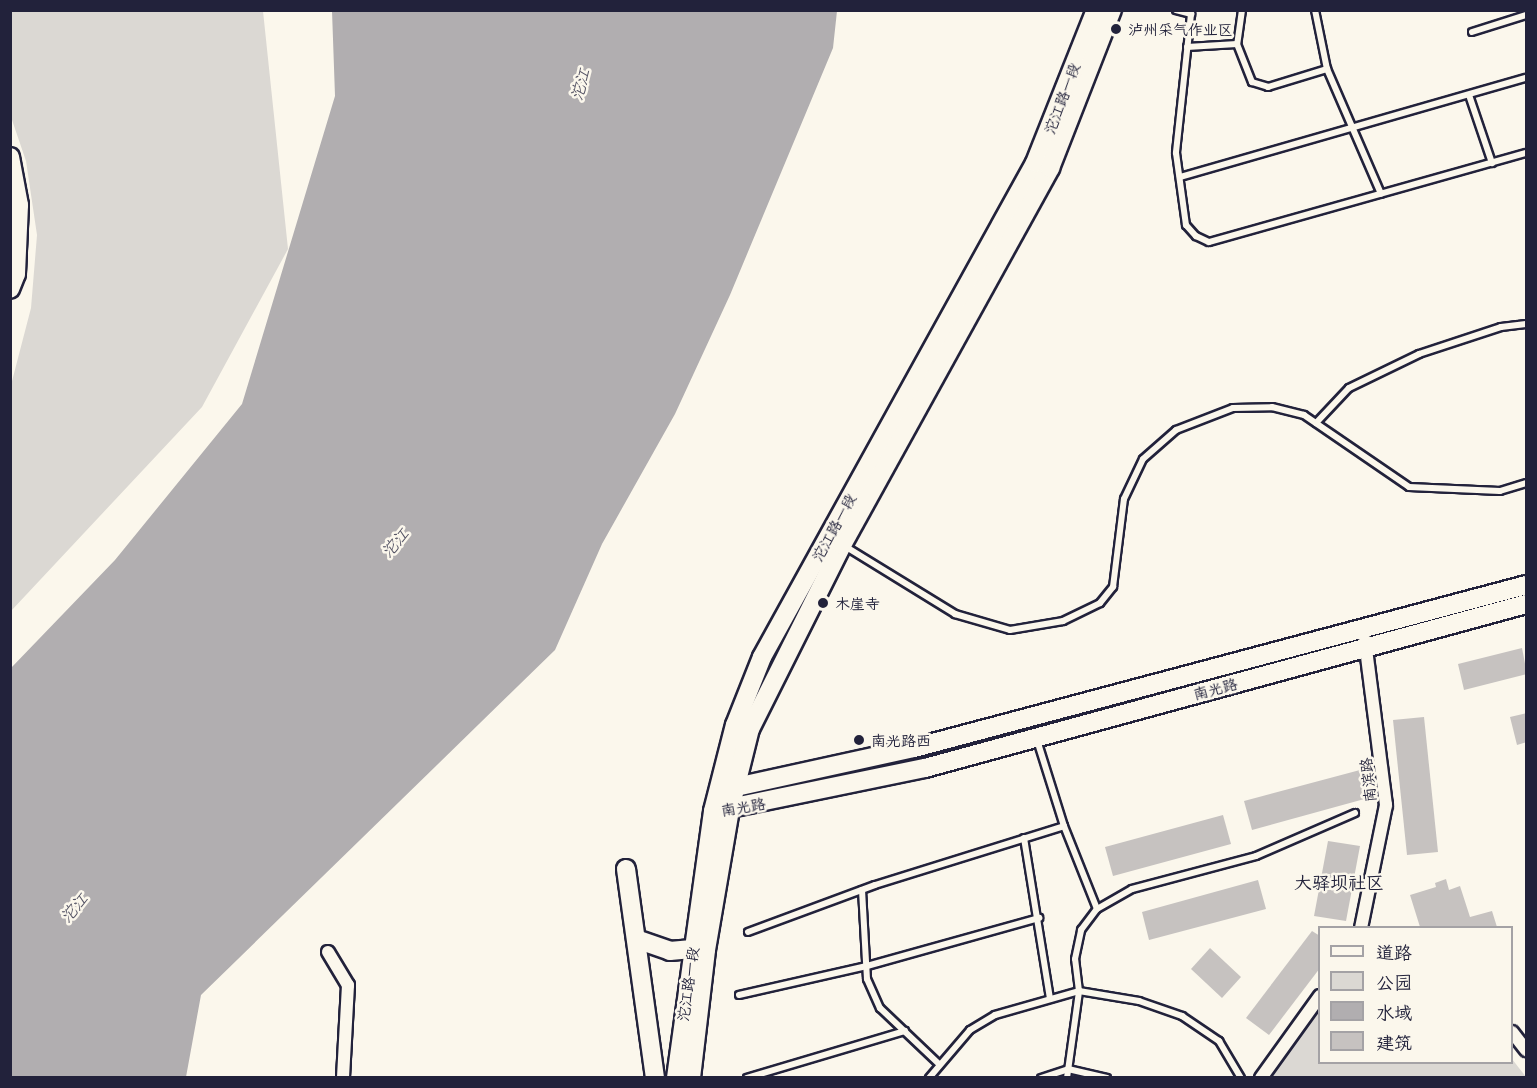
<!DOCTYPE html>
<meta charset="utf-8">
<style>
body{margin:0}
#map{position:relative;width:1537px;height:1088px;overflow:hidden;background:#fbf7ec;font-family:"Playpen Sans","LXGW WenKai TC",sans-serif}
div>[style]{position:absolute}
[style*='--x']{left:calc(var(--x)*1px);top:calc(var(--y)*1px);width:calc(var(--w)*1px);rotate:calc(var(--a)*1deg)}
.green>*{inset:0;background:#dbd8d3}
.water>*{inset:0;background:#b1aeb0}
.building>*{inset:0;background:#c6c2c0}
.roads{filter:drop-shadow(2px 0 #22223b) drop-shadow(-2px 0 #22223b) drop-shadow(0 2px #22223b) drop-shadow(0 -2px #22223b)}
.lane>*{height:6px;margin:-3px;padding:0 3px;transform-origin:3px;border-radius:3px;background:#fbf7ec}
.street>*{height:12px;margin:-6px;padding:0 6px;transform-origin:6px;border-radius:6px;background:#fbf7ec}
.secondary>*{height:18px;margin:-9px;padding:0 9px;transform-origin:9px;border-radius:9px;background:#fbf7ec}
.dots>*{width:16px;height:16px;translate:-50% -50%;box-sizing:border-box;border:3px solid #fbf7ec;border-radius:50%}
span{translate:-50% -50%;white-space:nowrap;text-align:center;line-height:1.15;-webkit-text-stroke:5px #fbf7ec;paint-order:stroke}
.poi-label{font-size:15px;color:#22223b}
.left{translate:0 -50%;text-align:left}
.street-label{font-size:15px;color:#22223b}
.water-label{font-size:16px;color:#545364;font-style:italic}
.quarter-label{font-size:18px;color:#22223b}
.frame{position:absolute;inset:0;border:12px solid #22223b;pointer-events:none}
.legend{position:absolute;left:1318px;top:926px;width:195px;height:138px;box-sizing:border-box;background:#fbf7ec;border:2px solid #a4a2a5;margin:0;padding:8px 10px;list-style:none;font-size:18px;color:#22223b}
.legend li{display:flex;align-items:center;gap:12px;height:30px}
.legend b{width:30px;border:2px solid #a4a2a5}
</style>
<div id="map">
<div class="green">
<i style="clip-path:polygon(11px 10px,263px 11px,288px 249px,202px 407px,11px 611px,11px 385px,31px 308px,37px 235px,26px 161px,11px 117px)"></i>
<i style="clip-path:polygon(1319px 1007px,1320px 1062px,1512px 1062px,1512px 1059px,1526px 1077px,1271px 1077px)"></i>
</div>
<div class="water">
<i style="clip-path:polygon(332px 11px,837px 11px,833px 48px,730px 295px,675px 414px,602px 544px,555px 650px,201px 995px,186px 1077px,11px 1077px,11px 668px,115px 560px,242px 404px,335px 96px)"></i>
</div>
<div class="building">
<i style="clip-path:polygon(1522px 648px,1527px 674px,1464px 690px,1458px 664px)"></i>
<i style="clip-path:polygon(1527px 713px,1527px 742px,1517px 745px,1510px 717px)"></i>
<i style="clip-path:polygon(1424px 717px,1438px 852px,1407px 855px,1393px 720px)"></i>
<i style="clip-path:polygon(1360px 770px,1368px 798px,1252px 830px,1244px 801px)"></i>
<i style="clip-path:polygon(1223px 815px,1231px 844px,1113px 876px,1105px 847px)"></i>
<i style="clip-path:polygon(1328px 841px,1360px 846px,1346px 921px,1314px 916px)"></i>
<i style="clip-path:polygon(1446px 879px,1449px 890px,1460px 886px,1470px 917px,1492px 911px,1497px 927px,1420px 927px,1410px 895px,1436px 887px,1435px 883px)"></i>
<i style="clip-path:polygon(1258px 880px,1266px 909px,1149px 940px,1142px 912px)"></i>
<i style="clip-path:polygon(1312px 931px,1320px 936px,1320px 968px,1269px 1035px,1246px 1018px)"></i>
<i style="clip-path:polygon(1210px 948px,1241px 977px,1222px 998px,1191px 969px)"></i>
</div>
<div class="roads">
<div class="lane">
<i style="--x:1176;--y:10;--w:16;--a:15"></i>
<i style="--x:1191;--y:14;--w:140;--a:96.2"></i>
<i style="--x:1176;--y:153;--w:73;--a:82.1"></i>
<i style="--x:1186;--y:225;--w:15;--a:48"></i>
<i style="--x:1196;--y:236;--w:14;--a:25"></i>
<i style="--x:1209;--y:242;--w:329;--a:-15.7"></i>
<i style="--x:1242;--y:10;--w:34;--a:98"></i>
<i style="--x:1237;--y:44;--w:41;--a:68.5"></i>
<i style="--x:1252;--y:82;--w:17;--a:17"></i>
<i style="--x:1268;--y:87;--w:62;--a:-17"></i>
<i style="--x:1315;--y:10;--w:60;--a:78.5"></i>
<i style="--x:1327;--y:69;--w:136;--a:66.6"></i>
<i style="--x:1472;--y:32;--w:57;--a:-17.5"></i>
<i style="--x:1187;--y:47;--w:50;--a:-3.4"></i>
<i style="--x:1469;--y:95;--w:72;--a:71.3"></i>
<i style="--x:1180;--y:177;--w:360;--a:-16"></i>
<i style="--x:1316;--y:423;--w:48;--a:-46.7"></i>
<i style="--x:1349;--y:388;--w:78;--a:-25.9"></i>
<i style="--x:1419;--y:354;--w:86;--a:-18.2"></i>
<i style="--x:1501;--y:327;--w:25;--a:-7"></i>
<i style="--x:843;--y:545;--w:132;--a:31.6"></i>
<i style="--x:955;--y:614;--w:57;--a:16.2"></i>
<i style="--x:1010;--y:630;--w:54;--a:-9.6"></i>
<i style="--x:1063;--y:621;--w:41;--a:-25.9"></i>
<i style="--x:1100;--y:603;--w:21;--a:-51"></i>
<i style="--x:1113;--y:587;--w:89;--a:-82.9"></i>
<i style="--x:1124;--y:499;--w:44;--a:-64.6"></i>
<i style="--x:1143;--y:459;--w:44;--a:-41.3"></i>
<i style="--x:1176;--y:430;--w:61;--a:-21.1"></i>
<i style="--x:1233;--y:408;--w:39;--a:-1"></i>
<i style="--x:1272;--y:407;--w:33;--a:14"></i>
<i style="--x:1304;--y:415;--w:127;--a:34.4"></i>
<i style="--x:1409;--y:487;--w:91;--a:2.5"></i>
<i style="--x:1500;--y:491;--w:27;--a:-17"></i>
<i style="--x:1037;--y:740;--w:90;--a:72.6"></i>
<i style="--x:1064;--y:826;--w:89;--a:68.3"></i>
<i style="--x:1024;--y:838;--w:163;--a:80.8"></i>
<i style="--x:862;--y:890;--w:89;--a:86.8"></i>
<i style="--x:867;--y:979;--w:32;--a:66"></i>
<i style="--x:880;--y:1008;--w:80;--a:43.5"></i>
<i style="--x:748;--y:932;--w:135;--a:-20.3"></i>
<i style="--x:875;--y:885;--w:198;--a:-17.3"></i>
<i style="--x:739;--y:995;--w:131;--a:-12.8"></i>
<i style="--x:867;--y:966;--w:179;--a:-15.6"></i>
<i style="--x:747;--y:1078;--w:165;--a:-16.6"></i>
<i style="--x:929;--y:1078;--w:63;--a:-49.5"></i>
<i style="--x:970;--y:1030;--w:29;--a:-31"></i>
<i style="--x:995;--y:1015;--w:87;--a:-15.9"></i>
<i style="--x:1079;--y:991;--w:61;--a:9.5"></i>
<i style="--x:1139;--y:1001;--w:46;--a:19.2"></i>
<i style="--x:1182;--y:1016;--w:45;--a:34"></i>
<i style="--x:1219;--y:1041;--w:43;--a:59.3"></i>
<i style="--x:1041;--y:1078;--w:28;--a:-18"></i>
<i style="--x:1068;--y:1069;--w:40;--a:13"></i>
<i style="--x:1067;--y:1078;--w:88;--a:-82.1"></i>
<i style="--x:1079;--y:991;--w:32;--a:-97"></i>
<i style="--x:1075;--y:959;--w:30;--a:-78"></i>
<i style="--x:1081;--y:930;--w:26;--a:-53"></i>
<i style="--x:1097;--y:909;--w:40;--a:-29.7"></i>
<i style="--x:1132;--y:889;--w:128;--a:-14.9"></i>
<i style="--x:1256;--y:856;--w:108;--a:-23.5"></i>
</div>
<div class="street">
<i style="--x:1361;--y:928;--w:126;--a:-78.5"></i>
<i style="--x:1386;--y:805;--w:166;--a:-97.3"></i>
<i style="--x:328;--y:952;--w:39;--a:59"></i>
<i style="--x:348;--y:985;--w:93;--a:93.1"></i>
<i style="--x:1512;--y:1032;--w:23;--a:52"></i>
<i style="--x:1261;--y:1078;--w:101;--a:-54.3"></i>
</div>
<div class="secondary">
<i style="--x:10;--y:157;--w:49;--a:79.4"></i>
<i style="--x:19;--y:205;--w:69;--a:92.5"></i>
<i style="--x:16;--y:274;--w:16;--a:112"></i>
<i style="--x:729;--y:795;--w:11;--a:-49"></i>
<i style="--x:736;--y:787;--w:182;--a:-12.4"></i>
<i style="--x:914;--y:748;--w:633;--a:-14.91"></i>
<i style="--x:720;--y:810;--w:209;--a:-11.6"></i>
<i style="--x:925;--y:768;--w:623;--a:-15.26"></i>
<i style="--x:626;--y:869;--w:211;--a:82.1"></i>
<i style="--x:636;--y:939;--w:36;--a:19"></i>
<i style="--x:670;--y:951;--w:22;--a:-5"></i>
<i style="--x:676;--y:1078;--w:270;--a:-82.1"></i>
<i style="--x:713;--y:811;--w:89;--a:-75.7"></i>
<i style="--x:735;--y:725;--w:73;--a:-68.3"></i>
<i style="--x:762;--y:657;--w:564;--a:-61.07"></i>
<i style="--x:1035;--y:163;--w:165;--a:-68.3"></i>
<i style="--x:691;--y:1078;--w:129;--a:-83.3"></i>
<i style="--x:706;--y:950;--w:143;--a:-80.3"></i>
<i style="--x:730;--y:809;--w:82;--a:-76"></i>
<i style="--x:750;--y:729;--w:206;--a:-63.4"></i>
<i style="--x:842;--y:545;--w:431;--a:-61.1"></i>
<i style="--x:1050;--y:168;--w:170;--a:-68.6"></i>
</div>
</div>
<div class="dots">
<i style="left:1116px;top:29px;background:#22223b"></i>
<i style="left:823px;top:603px;background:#22223b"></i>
<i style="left:859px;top:740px;background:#22223b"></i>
</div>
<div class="poi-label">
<span class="left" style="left:1128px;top:29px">泸州采气作业区</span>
<span class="left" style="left:835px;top:603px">木崖寺</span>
<span class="left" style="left:871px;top:740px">南光路西</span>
</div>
<div class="street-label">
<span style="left:1061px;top:98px;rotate:-69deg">沱江路一段</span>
<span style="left:833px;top:527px;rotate:-61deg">沱江路一段</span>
<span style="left:1215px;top:688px;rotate:-15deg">南光路</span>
<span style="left:1367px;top:780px;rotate:-96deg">南滨路</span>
<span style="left:743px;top:806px;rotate:-10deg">南光路</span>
<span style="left:687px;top:984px;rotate:-82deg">沱江路一段</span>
</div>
<div class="water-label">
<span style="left:579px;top:84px;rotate:-74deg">沱江</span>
<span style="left:394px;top:542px;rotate:-49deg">沱江</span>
<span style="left:73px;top:907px;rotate:-49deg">沱江</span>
</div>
<div class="quarter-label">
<span style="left:1339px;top:882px">大驿坝社区</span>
</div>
<div class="frame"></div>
<ul class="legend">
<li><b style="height:8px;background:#fbf7ec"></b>道路</li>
<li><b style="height:16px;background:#dbd8d3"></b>公园</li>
<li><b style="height:16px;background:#b1aeb0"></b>水域</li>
<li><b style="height:16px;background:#c6c2c0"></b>建筑</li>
</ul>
</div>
